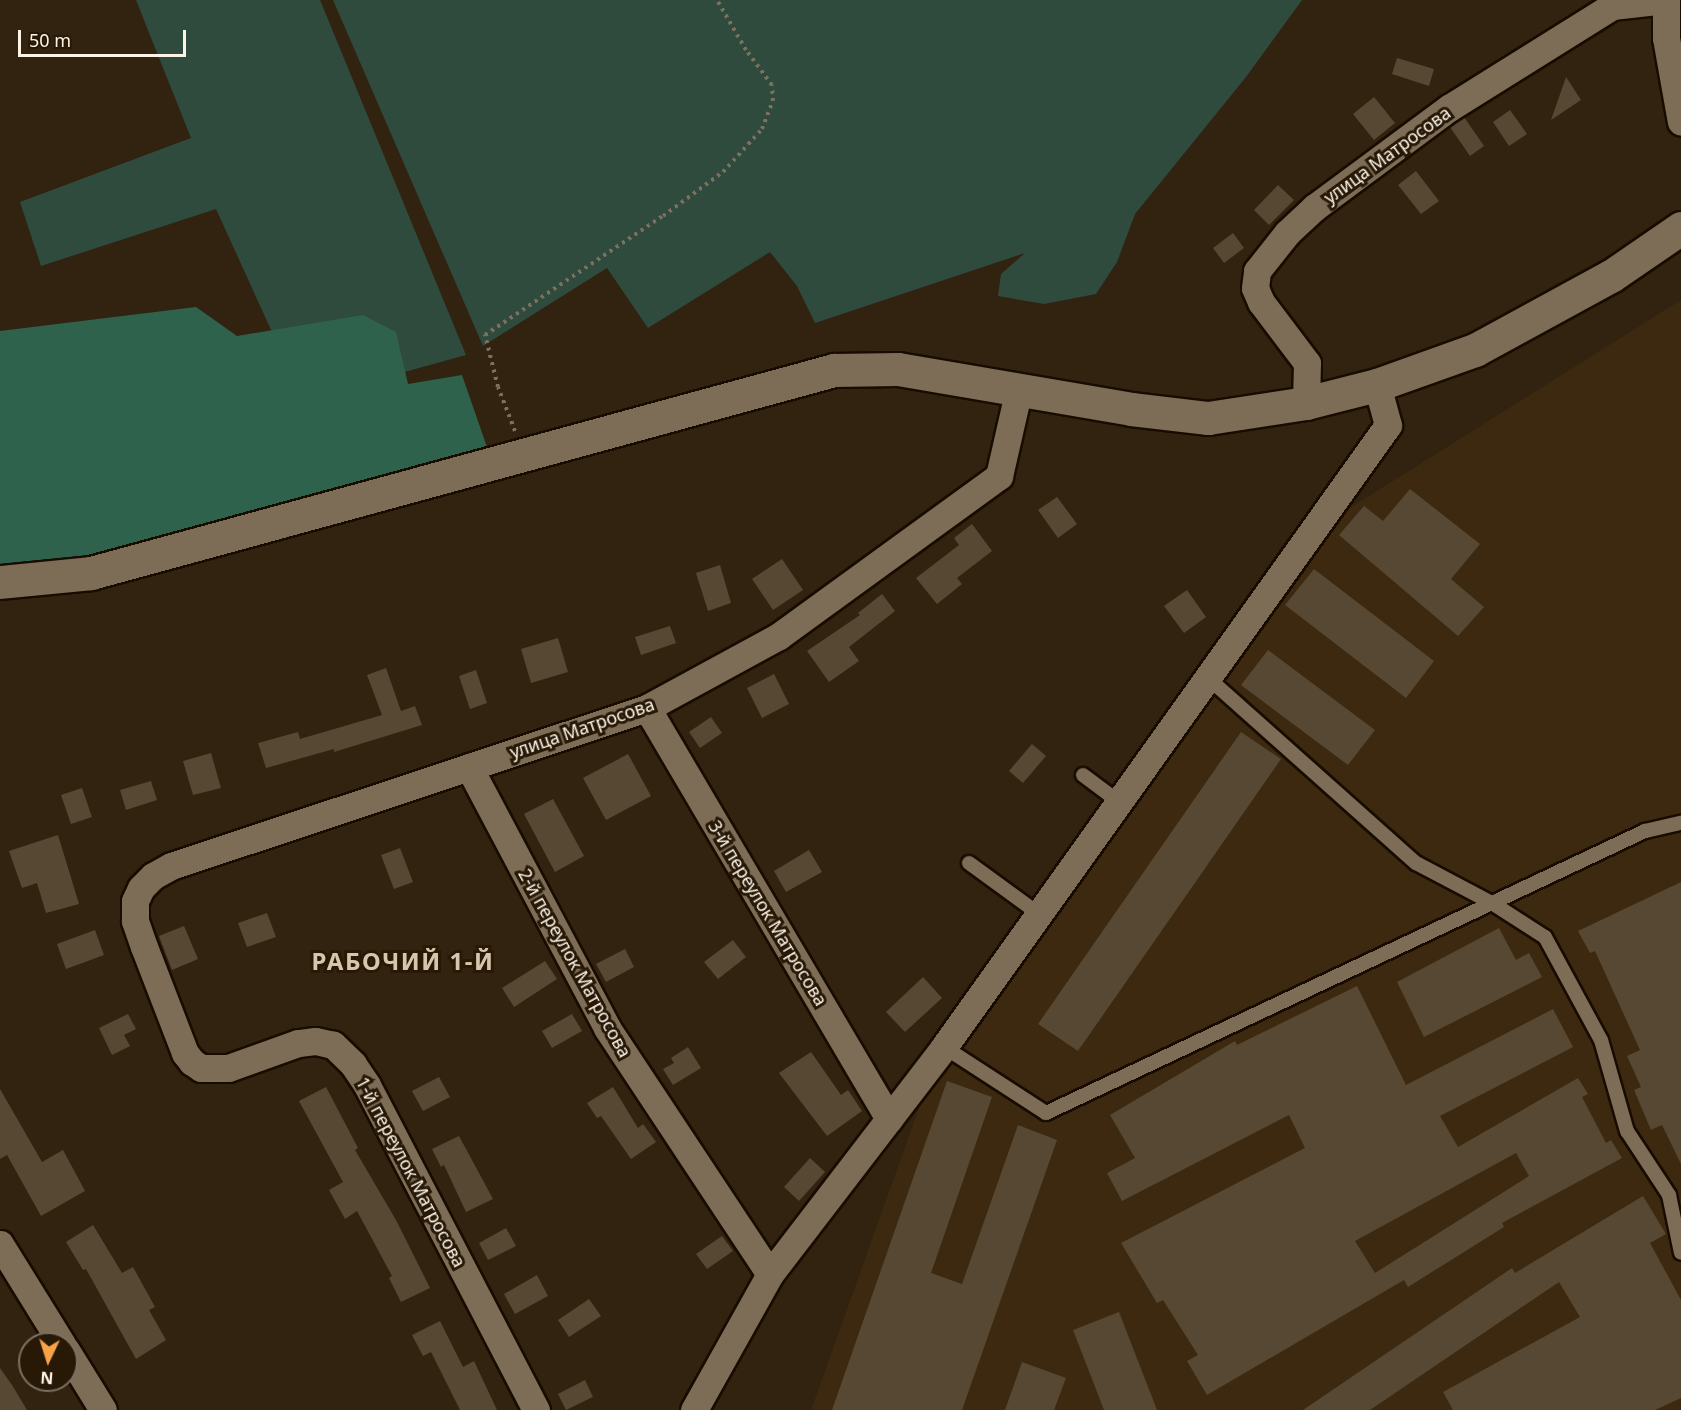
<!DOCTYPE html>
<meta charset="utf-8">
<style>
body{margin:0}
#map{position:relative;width:1681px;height:1410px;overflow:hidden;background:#31230f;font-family:"Noto Sans",sans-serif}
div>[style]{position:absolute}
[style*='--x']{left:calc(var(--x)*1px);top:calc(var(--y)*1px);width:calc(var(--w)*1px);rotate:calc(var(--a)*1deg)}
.built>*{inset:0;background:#3c290f}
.green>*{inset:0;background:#2f4b3e}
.forest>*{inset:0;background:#2f624c}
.building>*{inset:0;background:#574833}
.path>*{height:4px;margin-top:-2px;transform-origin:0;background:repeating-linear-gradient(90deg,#7c705f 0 3px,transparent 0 7.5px)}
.roads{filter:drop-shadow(2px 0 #180c00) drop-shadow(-2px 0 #180c00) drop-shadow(0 2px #180c00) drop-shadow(0 -2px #180c00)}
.lane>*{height:14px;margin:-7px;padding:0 7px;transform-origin:7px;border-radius:7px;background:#7d6c56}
.street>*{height:27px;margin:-13.5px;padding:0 13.5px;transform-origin:13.5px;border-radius:13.5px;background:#7d6c56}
.secondary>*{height:33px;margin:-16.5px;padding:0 16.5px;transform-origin:16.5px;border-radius:16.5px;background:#7d6c56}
span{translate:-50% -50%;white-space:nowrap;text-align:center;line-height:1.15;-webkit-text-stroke:6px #271906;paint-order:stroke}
.street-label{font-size:18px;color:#fcf3e7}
.district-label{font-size:24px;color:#d8c5ad;font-weight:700;letter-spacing:1.5px}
.north{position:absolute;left:18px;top:1332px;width:60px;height:60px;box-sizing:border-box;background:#271906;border:2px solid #7c7060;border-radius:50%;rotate:184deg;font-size:16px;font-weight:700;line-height:24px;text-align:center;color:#fcf3e7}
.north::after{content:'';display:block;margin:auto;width:21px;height:27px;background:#f7a149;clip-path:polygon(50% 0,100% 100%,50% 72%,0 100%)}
.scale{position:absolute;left:18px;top:30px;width:168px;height:27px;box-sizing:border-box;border:3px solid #fcf3e7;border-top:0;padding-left:8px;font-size:18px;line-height:21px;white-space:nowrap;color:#fcf3e7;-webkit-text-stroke:4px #271906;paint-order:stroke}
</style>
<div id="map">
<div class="built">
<i style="clip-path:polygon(1681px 300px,1681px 1410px,811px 1410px,925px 1091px,1326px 523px)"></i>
</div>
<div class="green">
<i style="clip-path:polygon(136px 0,320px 0,466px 355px,303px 400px,216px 209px,41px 266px,20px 202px,191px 138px)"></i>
<i style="clip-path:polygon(333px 0,1302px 0,1246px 77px,1135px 214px,1117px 262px,1096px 294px,1044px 304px,998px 296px,1001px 274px,1025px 253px,815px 323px,797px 286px,770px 252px,648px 328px,607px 268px,483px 346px)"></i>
</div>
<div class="forest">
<i style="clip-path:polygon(196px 307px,237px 336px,363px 315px,396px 332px,408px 384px,462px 375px,488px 450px,104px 554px,0 567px,0 331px)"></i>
</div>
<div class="building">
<i style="clip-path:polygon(1397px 58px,1434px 69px,1429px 86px,1392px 74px)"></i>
<i style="clip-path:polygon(1566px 77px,1581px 100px,1551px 120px)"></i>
<i style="clip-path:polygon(1374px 97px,1395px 123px,1374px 140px,1353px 114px)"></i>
<i style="clip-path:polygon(1510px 110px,1527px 134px,1509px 146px,1493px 122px)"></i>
<i style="clip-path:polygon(1464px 117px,1484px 146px,1470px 156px,1450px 127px)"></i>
<i style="clip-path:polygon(1416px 171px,1439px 201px,1421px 214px,1398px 185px)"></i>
<i style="clip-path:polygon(1278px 185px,1294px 200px,1269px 225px,1254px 210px)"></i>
<i style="clip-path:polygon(1233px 233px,1244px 248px,1224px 263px,1213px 248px)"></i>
<i style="clip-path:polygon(1410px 489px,1480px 544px,1451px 579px,1484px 607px,1458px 636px,1339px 535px,1364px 506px,1383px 521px)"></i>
<i style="clip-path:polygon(1057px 497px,1077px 524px,1058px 538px,1038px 510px)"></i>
<i style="clip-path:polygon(972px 524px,992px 551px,957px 578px,962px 584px,937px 604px,916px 578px,959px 545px,954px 538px)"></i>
<i style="clip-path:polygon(782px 559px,803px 590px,773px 610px,752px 579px)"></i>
<i style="clip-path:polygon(720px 565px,731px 603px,708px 611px,696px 573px)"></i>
<i style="clip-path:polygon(1314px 569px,1434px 661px,1406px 698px,1285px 605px)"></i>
<i style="clip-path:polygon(1187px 590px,1206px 617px,1184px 633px,1164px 606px)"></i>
<i style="clip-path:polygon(882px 594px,895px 611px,849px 647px,859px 661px,829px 682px,807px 651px,860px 615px,858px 613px)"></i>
<i style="clip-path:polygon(670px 626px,676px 643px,641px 655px,635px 637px)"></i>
<i style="clip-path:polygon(558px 638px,568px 672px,531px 683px,521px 649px)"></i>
<i style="clip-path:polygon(1268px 650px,1375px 730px,1348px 765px,1241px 685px)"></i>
<i style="clip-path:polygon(386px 668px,401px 711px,415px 706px,422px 725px,334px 752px,334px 749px,266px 768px,258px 743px,298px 732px,300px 739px,382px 715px,367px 675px)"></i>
<i style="clip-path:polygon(476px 670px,487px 703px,470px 709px,459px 676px)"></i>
<i style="clip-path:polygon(774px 674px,789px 704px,762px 718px,747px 688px)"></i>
<i style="clip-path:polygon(711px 717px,722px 733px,700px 748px,689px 732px)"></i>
<i style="clip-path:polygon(1241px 732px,1281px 759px,1078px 1051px,1038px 1024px)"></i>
<i style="clip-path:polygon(1032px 744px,1046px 756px,1023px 783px,1009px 771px)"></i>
<i style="clip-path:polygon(211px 753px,221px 788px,193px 795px,183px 761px)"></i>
<i style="clip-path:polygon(628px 754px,651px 796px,606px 820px,583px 778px)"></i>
<i style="clip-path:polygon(151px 781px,157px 800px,126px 810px,120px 790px)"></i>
<i style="clip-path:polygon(82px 788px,92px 817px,71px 824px,61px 795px)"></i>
<i style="clip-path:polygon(553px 799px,584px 856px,555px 872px,524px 814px)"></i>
<i style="clip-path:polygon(58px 835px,79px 904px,46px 913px,37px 883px,22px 888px,9px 851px)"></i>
<i style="clip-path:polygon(400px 848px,413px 882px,394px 889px,381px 855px)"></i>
<i style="clip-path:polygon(809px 850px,822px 872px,786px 892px,774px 871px)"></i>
<i style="clip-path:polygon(1681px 882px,1681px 1164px,1662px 1125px,1651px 1130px,1634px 1090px,1641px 1087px,1627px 1056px,1640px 1050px,1595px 951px,1590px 953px,1578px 931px)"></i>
<i style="clip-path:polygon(267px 913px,276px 937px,247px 947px,238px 923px)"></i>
<i style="clip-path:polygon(184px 926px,198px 959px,172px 970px,159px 936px)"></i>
<i style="clip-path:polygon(1499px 928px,1516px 960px,1529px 953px,1542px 977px,1424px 1037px,1397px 982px)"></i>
<i style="clip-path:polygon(95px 930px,104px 955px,66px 969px,57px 944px)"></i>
<i style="clip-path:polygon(733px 940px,746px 957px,718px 979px,704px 962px)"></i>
<i style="clip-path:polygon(625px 949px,634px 967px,606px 982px,596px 964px)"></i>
<i style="clip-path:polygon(545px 961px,557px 979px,514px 1007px,502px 988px)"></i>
<i style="clip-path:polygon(923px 977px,942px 998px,905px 1032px,886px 1012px)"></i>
<i style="clip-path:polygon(evenodd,1357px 986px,1406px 1085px,1553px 1009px,1573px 1047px,1440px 1116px,1458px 1147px,1578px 1078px,1588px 1094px,1582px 1097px,1606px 1143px,1611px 1140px,1622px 1158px,1502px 1223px,1504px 1227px,1408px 1287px,1404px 1280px,1207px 1395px,1187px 1361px,1198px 1355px,1163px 1300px,1157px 1303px,1121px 1243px,1305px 1148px,1289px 1115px,1122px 1201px,1107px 1173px,1135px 1158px,1110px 1115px,1235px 1041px,1237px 1045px,1357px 986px,1516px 1153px,1529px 1176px,1375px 1273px,1355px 1241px,1516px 1153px)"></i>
<i style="clip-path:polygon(128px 1014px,136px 1029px,124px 1035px,130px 1046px,112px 1055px,99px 1028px)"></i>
<i style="clip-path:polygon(572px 1014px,582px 1031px,552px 1048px,542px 1031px)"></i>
<i style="clip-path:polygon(688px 1047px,701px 1068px,673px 1085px,663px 1069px,674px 1063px,671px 1058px)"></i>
<i style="clip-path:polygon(811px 1052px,841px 1095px,848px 1090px,862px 1111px,827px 1136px,779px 1073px)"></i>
<i style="clip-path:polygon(439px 1077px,450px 1097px,423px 1111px,412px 1091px)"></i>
<i style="clip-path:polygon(947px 1081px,992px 1097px,931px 1273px,962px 1284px,1018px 1125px,1057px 1140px,962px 1410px,832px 1410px)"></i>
<i style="clip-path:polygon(326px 1087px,358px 1148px,355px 1150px,396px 1220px,430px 1288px,401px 1302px,389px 1278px,392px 1276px,357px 1211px,345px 1219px,329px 1190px,343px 1182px,299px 1101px)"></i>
<i style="clip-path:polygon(613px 1087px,638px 1128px,643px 1124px,656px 1142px,631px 1159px,601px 1116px,597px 1118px,587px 1103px)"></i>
<i style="clip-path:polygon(0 1089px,42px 1162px,63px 1150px,85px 1191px,41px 1216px,7px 1155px,0 1159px)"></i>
<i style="clip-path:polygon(459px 1136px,493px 1199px,466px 1212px,444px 1165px,441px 1167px,432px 1149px)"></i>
<i style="clip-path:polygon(810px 1158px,825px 1172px,799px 1201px,784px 1187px)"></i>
<i style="clip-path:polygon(1643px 1196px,1666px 1234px,1650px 1243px,1681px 1300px,1681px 1398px,1655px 1410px,1453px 1410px,1443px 1392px,1580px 1317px,1559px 1282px,1370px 1410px,1303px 1410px,1512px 1268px,1515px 1273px)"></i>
<i style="clip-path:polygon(93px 1225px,122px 1273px,133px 1267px,155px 1307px,149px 1310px,166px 1340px,136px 1359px,86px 1269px,83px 1270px,66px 1242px)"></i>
<i style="clip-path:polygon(506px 1228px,516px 1246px,488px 1260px,479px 1243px)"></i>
<i style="clip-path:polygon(722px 1236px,733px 1251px,707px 1269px,696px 1254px)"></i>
<i style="clip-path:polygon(537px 1275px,548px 1296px,515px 1314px,504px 1294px)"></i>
<i style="clip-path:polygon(589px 1299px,601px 1316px,569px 1337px,558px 1320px)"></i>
<i style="clip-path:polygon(1119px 1312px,1157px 1410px,1104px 1410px,1073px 1330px)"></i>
<i style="clip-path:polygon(440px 1321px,463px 1367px,474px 1361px,497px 1410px,460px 1410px,431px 1352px,423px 1356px,412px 1335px)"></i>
<i style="clip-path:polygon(1022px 1362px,1066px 1378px,1054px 1410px,1005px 1410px)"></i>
<i style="clip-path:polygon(0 1368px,12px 1385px,27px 1410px,0 1410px)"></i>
<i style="clip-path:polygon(585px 1380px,593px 1397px,566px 1410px,558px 1394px)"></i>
</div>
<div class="path">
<i style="--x:515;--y:431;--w:47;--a:-111.1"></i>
<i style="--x:498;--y:387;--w:54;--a:-104"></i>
<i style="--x:485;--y:335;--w:214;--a:-33.8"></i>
<i style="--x:663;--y:216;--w:74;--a:-36.3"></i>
<i style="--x:723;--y:172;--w:58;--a:-47.8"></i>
<i style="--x:762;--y:129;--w:30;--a:-69"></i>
<i style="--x:773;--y:101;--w:16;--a:-94"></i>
<i style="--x:772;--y:85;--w:44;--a:-126.6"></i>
<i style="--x:746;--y:50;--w:58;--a:-120.1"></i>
</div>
<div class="roads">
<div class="lane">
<i style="--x:1208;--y:678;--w:278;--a:41.7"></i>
<i style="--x:1416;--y:863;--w:86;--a:27.8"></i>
<i style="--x:1492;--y:903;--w:63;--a:32.7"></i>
<i style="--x:1545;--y:937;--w:117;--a:61.5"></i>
<i style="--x:1601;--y:1040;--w:95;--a:74.1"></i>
<i style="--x:1627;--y:1131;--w:77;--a:56.7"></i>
<i style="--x:1669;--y:1195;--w:59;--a:78.3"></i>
<i style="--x:1083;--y:775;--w:45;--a:36.9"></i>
<i style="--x:969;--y:863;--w:87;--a:36.1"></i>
<i style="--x:944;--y:1047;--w:121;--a:32.9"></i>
<i style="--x:1046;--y:1113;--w:662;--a:-25.21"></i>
<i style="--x:1645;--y:831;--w:37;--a:-13"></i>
</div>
<div class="street">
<i style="--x:1666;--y:0;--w:38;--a:90"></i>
<i style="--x:1666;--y:38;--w:85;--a:79.9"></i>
<i style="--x:1306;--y:403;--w:40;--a:-88.6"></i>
<i style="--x:1307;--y:363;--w:76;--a:-127"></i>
<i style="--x:1261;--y:302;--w:15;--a:-113"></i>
<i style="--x:1255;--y:288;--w:17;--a:-83"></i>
<i style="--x:1257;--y:271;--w:48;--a:-51.7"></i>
<i style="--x:1287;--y:233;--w:38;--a:-43"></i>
<i style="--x:1315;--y:207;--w:167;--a:-36.5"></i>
<i style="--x:1449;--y:108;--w:192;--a:-32"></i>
<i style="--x:1612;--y:6;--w:54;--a:-6.3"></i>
<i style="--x:647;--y:708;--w:477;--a:59.5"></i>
<i style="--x:469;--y:767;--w:295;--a:62.1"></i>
<i style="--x:607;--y:1028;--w:295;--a:56.5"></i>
<i style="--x:0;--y:1244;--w:118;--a:58.2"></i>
<i style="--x:66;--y:1350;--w:70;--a:58.3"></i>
<i style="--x:536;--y:1410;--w:366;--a:-117.5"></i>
<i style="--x:367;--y:1085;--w:25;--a:-124"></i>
<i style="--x:353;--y:1064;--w:28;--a:-136"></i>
<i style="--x:333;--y:1045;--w:18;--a:-167"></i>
<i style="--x:315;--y:1041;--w:17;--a:173"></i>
<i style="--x:298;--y:1043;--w:74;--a:160.3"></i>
<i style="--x:228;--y:1068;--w:27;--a:180"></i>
<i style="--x:201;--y:1068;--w:11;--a:-146"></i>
<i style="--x:192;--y:1062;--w:11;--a:-128"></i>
<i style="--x:185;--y:1053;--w:114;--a:-111.1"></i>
<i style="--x:144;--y:947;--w:28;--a:-109"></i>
<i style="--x:135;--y:921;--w:20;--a:-90"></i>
<i style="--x:135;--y:901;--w:14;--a:-65"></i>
<i style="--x:141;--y:888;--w:17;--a:-45"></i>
<i style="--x:153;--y:876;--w:21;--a:-29"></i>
<i style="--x:171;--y:866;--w:502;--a:-18.36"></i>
<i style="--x:647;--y:708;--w:150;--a:-28.6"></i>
<i style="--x:779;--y:636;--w:272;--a:-36"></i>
<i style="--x:999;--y:476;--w:89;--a:-77.1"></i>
<i style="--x:694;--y:1410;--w:156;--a:-60.8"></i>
<i style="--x:770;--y:1274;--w:286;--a:-52.5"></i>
<i style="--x:944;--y:1047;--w:764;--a:-54.48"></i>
<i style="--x:1388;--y:425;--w:41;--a:-105.4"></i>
</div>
<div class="secondary">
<i style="--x:0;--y:582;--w:91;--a:-5.6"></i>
<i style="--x:91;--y:573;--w:770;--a:-15.28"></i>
<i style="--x:834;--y:370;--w:64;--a:-0.9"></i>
<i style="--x:898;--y:369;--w:236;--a:9.7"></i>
<i style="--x:1131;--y:409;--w:78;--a:6.7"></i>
<i style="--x:1208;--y:418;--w:99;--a:-8.7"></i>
<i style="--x:1306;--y:403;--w:73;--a:-14.2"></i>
<i style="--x:1377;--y:385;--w:104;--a:-19.7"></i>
<i style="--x:1475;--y:350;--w:155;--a:-28.6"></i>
<i style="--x:1611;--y:276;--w:85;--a:-34.4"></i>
</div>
</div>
<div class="street-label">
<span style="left:1387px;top:155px;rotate:-36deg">улица Матросова</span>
<span style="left:582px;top:728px;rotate:-19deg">улица Матросова</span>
<span style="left:768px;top:913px;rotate:59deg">3-й переулок Матросова</span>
<span style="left:575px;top:963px;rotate:61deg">2-й переулок Матросова</span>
<span style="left:411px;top:1172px;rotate:62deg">1-й переулок Матросова</span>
</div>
<div class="district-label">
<span style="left:403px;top:961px">РАБОЧИЙ 1‑Й</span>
</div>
<div class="north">N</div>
<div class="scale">50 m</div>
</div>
